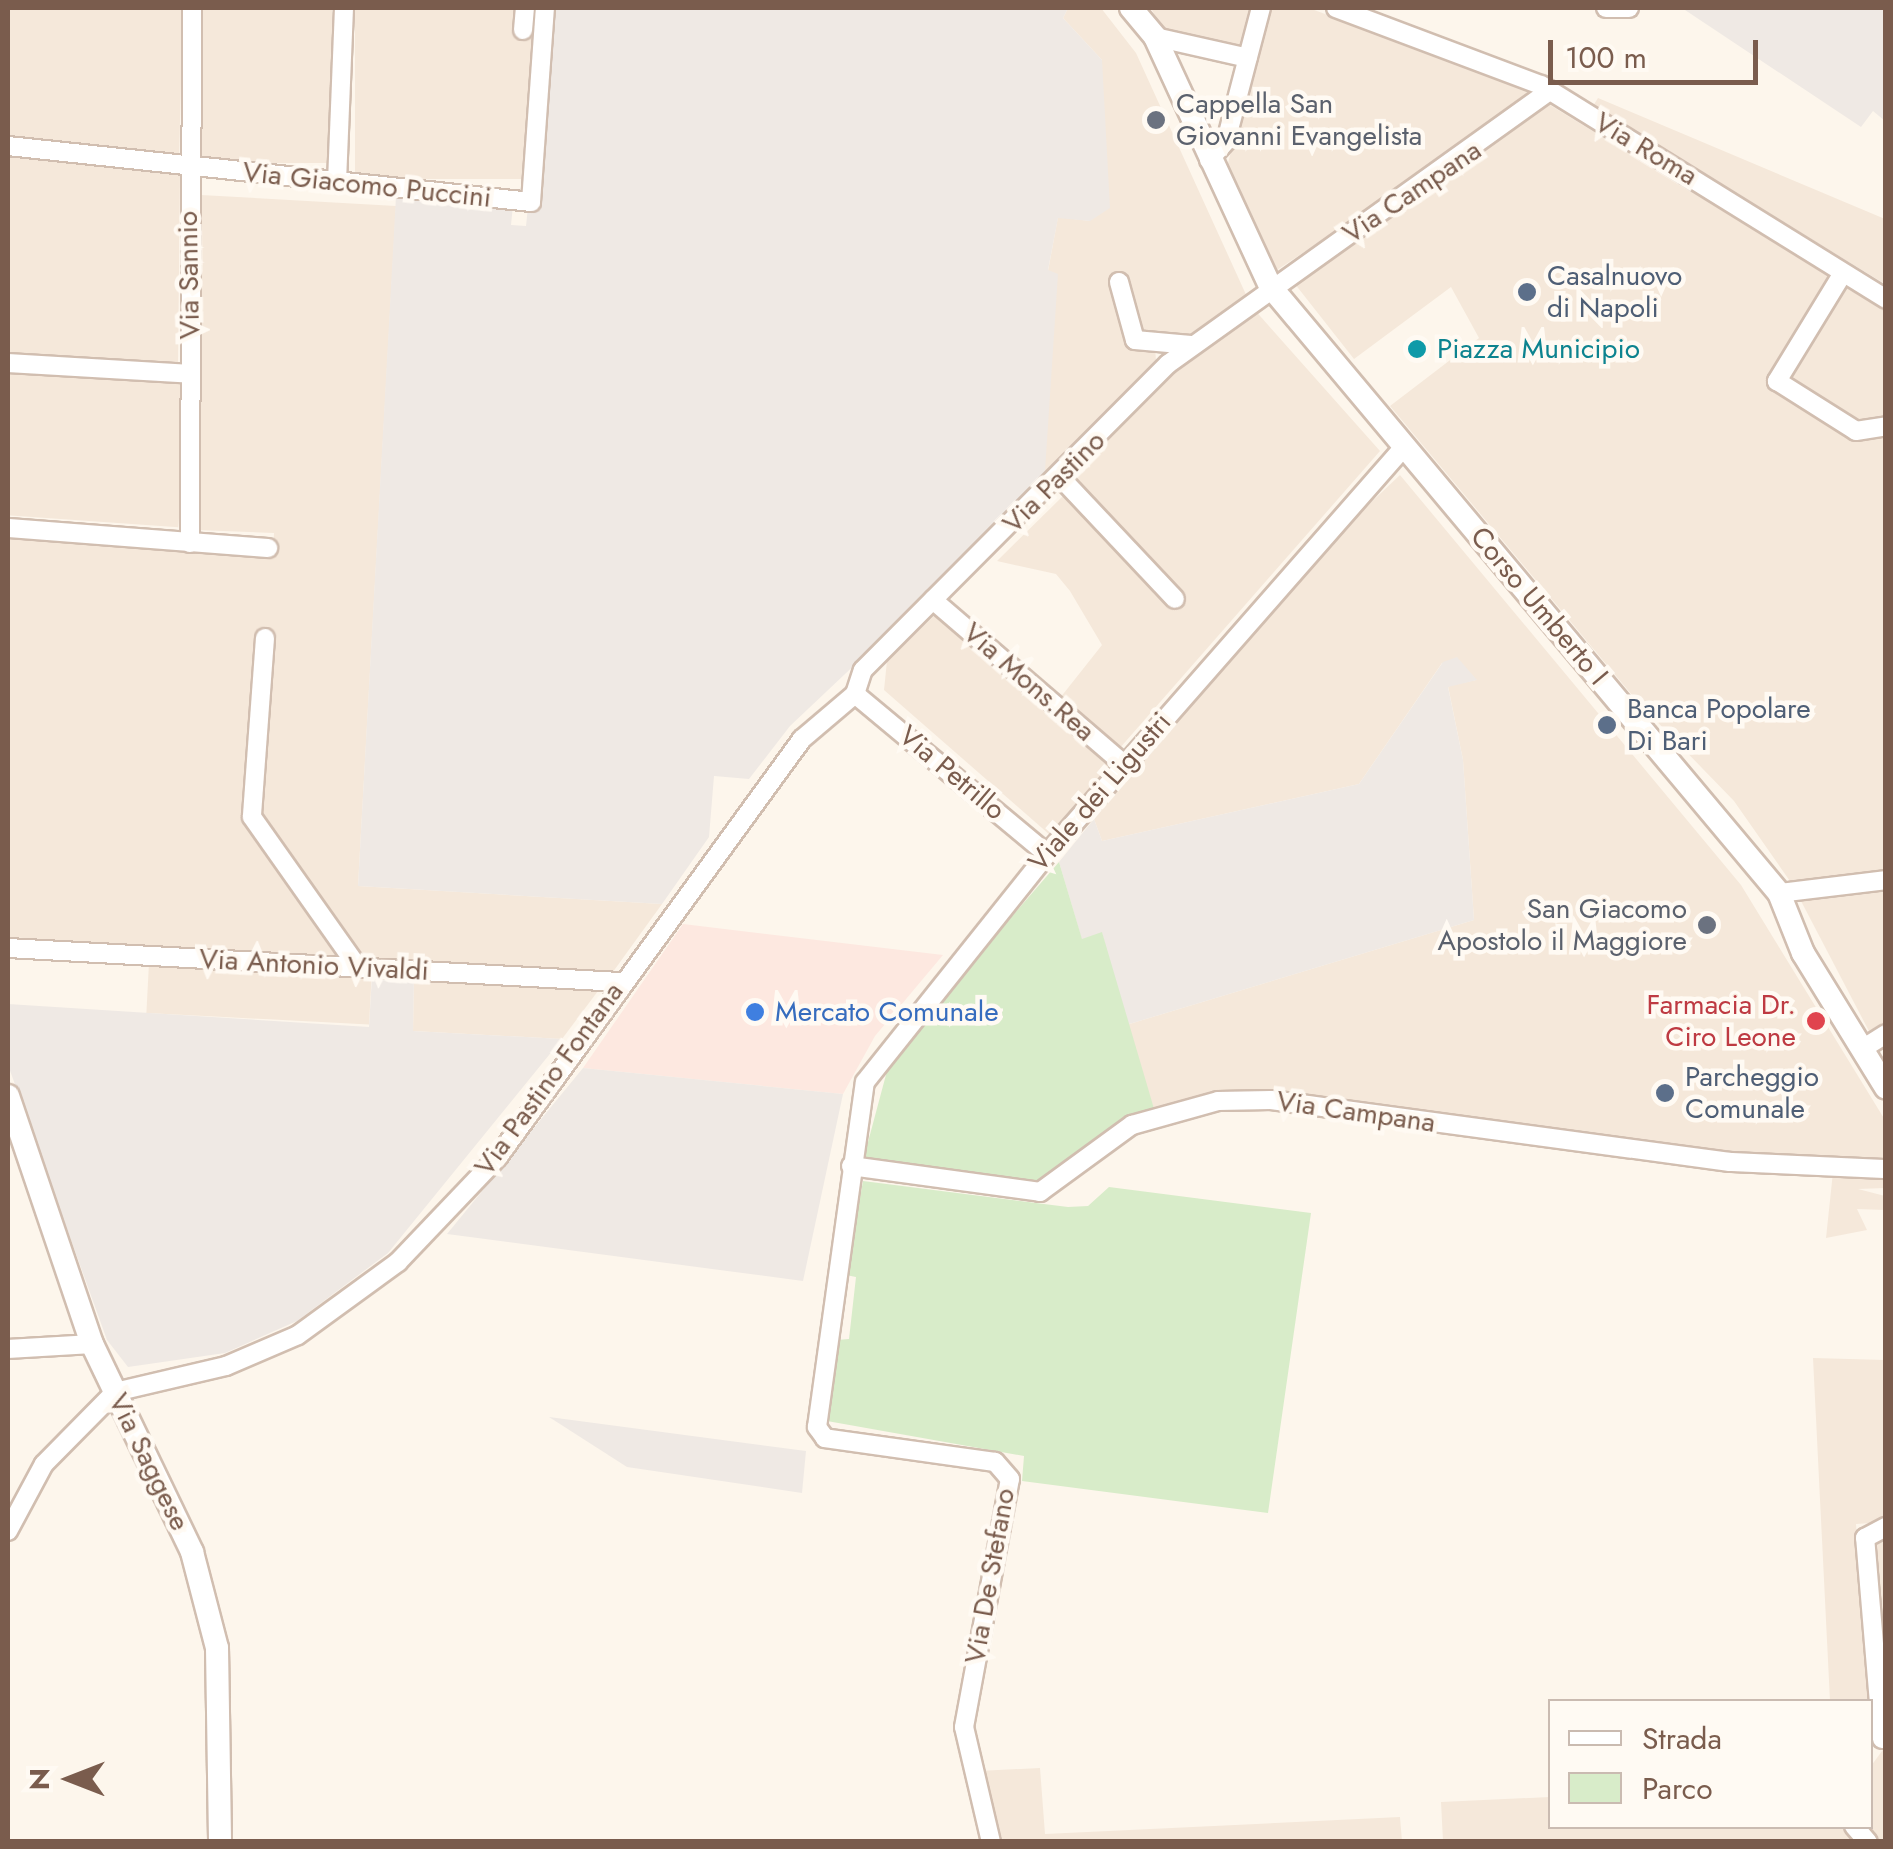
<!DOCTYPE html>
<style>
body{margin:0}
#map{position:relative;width:1893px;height:1849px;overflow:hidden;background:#fdf6ec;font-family:Jost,sans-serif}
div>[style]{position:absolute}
.residential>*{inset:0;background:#f5e8da;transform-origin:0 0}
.commercial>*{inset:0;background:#fde8e0}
.industrial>*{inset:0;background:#efe9e4}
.green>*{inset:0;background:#d8ecc9}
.roads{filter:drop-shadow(2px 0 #d1beb0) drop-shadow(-2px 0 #d1beb0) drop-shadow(0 2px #d1beb0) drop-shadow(0 -2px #d1beb0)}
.minor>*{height:18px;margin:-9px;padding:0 9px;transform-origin:9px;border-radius:9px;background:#fff}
.secondary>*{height:22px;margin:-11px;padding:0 11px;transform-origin:11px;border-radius:11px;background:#fff}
.dots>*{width:28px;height:28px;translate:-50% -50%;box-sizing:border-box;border:5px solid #fffaf3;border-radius:50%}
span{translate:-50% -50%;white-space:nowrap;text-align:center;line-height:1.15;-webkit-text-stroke:9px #fffaf3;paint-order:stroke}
.worship-label{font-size:28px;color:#5b616d}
.left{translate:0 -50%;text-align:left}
.right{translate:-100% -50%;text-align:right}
.street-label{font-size:28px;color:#7a5c4d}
.service-label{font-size:28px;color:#4e5e75}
.culture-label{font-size:28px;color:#0d838f}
.health-label{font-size:28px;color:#be3a42}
.shop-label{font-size:28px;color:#366cbe}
.frame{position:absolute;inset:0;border:10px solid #7a5c4d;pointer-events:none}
.legend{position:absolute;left:1548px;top:1699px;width:325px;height:130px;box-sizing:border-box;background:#fffaf3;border:2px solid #cabbb1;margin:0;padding:12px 18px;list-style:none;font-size:30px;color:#7a5c4d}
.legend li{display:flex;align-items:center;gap:20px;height:50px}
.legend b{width:50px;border:2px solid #cabbb1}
.north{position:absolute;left:20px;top:1729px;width:100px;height:100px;-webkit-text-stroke:8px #fffaf3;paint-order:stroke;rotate:270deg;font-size:28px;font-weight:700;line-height:40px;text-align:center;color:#7a5c4d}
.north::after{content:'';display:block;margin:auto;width:35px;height:45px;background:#7a5c4d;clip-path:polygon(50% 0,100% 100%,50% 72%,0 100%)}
.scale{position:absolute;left:1548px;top:40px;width:210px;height:45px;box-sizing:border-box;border:5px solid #7a5c4d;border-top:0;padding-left:12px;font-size:30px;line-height:35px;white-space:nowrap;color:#7a5c4d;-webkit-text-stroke:8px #fffaf3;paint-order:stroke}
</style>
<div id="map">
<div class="residential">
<i style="clip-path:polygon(8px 8px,183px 8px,179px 159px,8px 138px)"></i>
<i style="left:200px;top:8px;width:132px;height:155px"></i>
<i style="left:355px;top:8px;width:186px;height:171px"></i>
<i style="clip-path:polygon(1068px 8px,1101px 8px,1136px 53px,1248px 299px,1196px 339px,1126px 335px,1130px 348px,1155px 348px,1157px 373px,1044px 486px,1048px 271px,1058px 217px,1090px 221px,1102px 60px,1063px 18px)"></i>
<i style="clip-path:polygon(1151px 8px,1253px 8px,1243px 51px,1164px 34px)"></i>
<i style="clip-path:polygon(1268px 8px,1309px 8px,1541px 95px,1277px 270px,1226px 171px)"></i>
<i style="clip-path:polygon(1598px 98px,1885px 219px,1885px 284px,1593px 106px)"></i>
<i style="clip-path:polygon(1545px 102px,1833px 278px,1770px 381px,1858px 436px,1885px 430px,1885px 875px,1792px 884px,1734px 801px,1637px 701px,1390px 406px,1479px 338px,1451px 287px,1354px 359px,1291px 279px)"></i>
<i style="clip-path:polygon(8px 154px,180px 173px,178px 366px,8px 353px)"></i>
<i style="clip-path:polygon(201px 195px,396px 206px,358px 886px,662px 904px,610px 976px,8px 937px,8px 534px,273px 557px,274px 533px,197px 530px)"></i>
<i style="clip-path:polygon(1845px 281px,1885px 306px,1885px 420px,1856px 426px,1788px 379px)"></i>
<i style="clip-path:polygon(1253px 308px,1380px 451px,1119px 749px,1060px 698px,1102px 645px,1070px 591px,1056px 574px,997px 561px,1064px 495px,1172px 602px,1069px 479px,1174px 363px)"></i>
<i style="left:8px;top:369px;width:181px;height:146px;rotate:4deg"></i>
<i style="clip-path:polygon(1400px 475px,1741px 885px,1885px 1120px,1885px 1162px,1783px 1162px,1271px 1095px,1155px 1112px,1126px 1025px,1474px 920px,1463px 760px,1448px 686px,1476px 680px,1442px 663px,1359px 784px,1102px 841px,1094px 819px,1326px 545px)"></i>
<i style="clip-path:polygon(937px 613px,1110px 764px,1050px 835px,884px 690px,887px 661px)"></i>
<i style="clip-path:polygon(1885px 883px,1885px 1027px,1871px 1035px,1801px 901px)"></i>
<i style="left:149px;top:963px;width:223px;height:50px;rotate:3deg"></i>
<i style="clip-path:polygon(414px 977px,519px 985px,598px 991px,562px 1039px,413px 1031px)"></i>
<i style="clip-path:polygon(1885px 1171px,1885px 1188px,1858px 1189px,1885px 1196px,1885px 1210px,1857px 1209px,1867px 1230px,1826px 1238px,1833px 1172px)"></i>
<i style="clip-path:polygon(1813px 1358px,1885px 1360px,1885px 1522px,1856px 1524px,1869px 1701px,1830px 1701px)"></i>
<i style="clip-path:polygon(1885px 1538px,1885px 1695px,1874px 1539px)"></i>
<i style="clip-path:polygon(1885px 1747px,1885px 1841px,1880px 1841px,1868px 1827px,1871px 1766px)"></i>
<i style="clip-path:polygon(1040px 1768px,1045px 1834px,1400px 1817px,1402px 1841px,1003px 1841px,978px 1771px)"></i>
<i style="clip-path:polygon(1550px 1797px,1550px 1826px,1844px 1827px,1852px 1841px,1443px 1841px,1441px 1802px)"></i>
</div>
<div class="commercial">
<i style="clip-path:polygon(683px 924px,943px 955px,875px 1036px,843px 1094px,583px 1068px)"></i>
</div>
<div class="industrial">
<i style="clip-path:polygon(549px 8px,1068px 8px,1063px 18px,1102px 60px,1110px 208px,1090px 221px,1058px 218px,1048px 270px,1058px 274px,1044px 486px,790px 726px,749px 779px,714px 776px,709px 837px,662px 904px,358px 886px,396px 196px,513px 205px,511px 225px,526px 226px)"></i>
<i style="clip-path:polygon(1682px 8px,1885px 8px,1885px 121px,1873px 111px,1861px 127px)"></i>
<i style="clip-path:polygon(1457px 657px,1477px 680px,1448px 687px,1463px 760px,1474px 920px,1126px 1025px,1102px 933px,1082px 940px,1059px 862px,1094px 819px,1102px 841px,1359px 784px,1443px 662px)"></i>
<i style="clip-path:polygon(372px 976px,414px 977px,413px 1031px,562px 1039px,388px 1253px,297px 1321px,225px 1353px,128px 1367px,107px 1340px,8px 1065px,8px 1004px,369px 1027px)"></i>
<i style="clip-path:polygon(583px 1068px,843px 1094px,803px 1281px,447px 1234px)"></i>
<i style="clip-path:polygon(549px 1417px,806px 1451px,802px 1493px,627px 1467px)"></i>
</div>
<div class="green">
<i style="clip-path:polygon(1059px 862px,1082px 939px,1102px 932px,1155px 1112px,1039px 1185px,864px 1157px,891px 1056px)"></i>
<i style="clip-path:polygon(863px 1181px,1068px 1207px,1088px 1206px,1109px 1187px,1311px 1213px,1268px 1513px,1022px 1481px,1024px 1456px,827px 1421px,837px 1340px,849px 1339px,856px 1277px,846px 1275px)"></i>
</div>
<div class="roads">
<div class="minor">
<i style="left:1336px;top:8px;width:219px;rotate:20.6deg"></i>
<i style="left:1541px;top:85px;width:406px;rotate:31.8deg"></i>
<i style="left:1606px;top:8px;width:23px"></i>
<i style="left:523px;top:30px;width:22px;rotate:-85deg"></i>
<i style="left:1155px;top:37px;width:95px;rotate:12.7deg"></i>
<i style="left:8px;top:146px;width:526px;rotate:6.11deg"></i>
<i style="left:531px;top:202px;width:195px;rotate:-85.9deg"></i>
<i style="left:1209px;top:160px;width:25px;rotate:-48deg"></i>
<i style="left:1226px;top:141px;width:138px;rotate:-75.3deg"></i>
<i style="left:337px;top:182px;width:174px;rotate:-87.7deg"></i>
<i style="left:1843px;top:273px;width:127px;rotate:121.4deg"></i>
<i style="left:1777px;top:381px;width:93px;rotate:32.3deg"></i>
<i style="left:1856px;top:431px;width:30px;rotate:-9deg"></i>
<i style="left:1119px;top:282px;width:60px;rotate:74.6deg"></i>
<i style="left:1135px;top:340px;width:56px;rotate:5.1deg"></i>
<i style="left:8px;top:363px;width:183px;rotate:3.4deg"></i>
<i style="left:1061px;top:478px;width:166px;rotate:46.7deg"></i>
<i style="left:8px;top:528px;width:261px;rotate:4.4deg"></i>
<i style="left:190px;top:543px;width:535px;rotate:-89.79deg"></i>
<i style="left:933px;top:600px;width:253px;rotate:40.7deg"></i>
<i style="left:265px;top:638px;width:179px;rotate:94.2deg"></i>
<i style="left:252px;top:817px;width:184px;rotate:54.8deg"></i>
<i style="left:855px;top:694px;width:25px;rotate:-72deg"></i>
<i style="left:863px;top:670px;width:432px;rotate:-45.1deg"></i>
<i style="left:1168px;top:364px;width:470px;rotate:-35.6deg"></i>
<i style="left:855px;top:694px;width:250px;rotate:39.8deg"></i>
<i style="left:1779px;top:893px;width:108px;rotate:-6.9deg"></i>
<i style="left:8px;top:948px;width:613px;rotate:3.18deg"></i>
<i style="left:1862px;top:1049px;width:28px;rotate:-32deg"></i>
<i style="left:851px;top:1166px;width:191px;rotate:7.8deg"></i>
<i style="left:1040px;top:1192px;width:114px;rotate:-36.1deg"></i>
<i style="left:1132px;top:1125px;width:89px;rotate:-15.6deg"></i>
<i style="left:1218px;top:1101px;width:53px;rotate:-1.1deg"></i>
<i style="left:1271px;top:1100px;width:463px;rotate:7.7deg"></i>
<i style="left:1730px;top:1162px;width:156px;rotate:2.6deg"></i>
<i style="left:8px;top:1349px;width:84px;rotate:-3.4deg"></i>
<i style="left:8px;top:1531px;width:76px;rotate:-61.8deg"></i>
<i style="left:44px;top:1464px;width:101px;rotate:-45.4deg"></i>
<i style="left:115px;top:1392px;width:114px;rotate:-13.2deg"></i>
<i style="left:226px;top:1366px;width:78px;rotate:-23.3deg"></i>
<i style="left:298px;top:1335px;width:124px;rotate:-36.1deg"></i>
<i style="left:398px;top:1262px;width:145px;rotate:-46.4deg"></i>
<i style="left:498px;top:1157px;width:517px;rotate:-53.97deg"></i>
<i style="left:802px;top:739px;width:70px;rotate:-40.3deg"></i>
<i style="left:1882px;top:1739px;width:202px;rotate:-94.8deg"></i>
<i style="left:1865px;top:1538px;width:24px;rotate:-28deg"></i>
<i style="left:1854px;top:1826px;width:21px;rotate:49deg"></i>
<i style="left:991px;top:1842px;width:118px;rotate:-103.2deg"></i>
<i style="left:964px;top:1727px;width:252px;rotate:-79.5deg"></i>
<i style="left:1010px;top:1479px;width:23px;rotate:-131deg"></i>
<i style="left:995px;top:1462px;width:172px;rotate:-172deg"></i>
<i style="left:825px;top:1438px;width:14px;rotate:-126deg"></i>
<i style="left:817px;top:1427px;width:348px;rotate:-82.1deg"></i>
<i style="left:865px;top:1082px;width:292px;rotate:-51.4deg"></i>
<i style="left:1047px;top:854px;width:540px;rotate:-48.75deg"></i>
</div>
<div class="secondary">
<i style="left:1131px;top:8px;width:38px;rotate:50deg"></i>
<i style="left:1155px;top:37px;width:274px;rotate:65.2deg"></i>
<i style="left:1270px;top:286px;width:792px;rotate:50.02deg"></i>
<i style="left:1779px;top:893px;width:65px;rotate:68.2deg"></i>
<i style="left:1803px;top:953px;width:158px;rotate:58.4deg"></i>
<i style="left:8px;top:1096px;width:262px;rotate:71.3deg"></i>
<i style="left:92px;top:1344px;width:231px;rotate:64.3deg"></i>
<i style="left:192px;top:1552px;width:99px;rotate:75.4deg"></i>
<i style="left:217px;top:1648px;width:194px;rotate:89.1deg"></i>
</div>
</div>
<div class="dots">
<i style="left:1156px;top:120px;background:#6b7280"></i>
<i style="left:1527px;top:292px;background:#5c6f8a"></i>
<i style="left:1417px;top:349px;background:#0f9aa8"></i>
<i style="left:1607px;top:725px;background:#5c6f8a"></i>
<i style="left:1707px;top:925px;background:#6b7280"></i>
<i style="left:755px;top:1012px;background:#3f7fe0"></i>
<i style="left:1816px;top:1021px;background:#e0444e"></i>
<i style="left:1665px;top:1093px;background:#5c6f8a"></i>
</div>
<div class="worship-label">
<span class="left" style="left:1176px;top:120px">Cappella San<br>Giovanni Evangelista</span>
<span class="right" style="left:1687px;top:925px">San Giacomo<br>Apostolo il Maggiore</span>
</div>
<div class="street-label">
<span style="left:1646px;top:149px;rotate:31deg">Via Roma</span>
<span style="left:367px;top:185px;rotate:6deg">Via Giacomo Puccini</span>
<span style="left:1412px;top:192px;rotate:-34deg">Via Campana</span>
<span style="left:189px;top:275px;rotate:-91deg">Via Sannio</span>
<span style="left:1054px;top:482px;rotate:-45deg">Via Pastino</span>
<span style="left:1539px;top:606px;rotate:50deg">Corso Umberto I</span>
<span style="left:1029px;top:682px;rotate:41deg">Via Mons.Rea</span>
<span style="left:952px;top:773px;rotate:40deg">Via Petrillo</span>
<span style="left:1100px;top:792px;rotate:-49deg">Viale dei Ligustri</span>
<span style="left:314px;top:965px;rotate:3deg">Via Antonio Vivaldi</span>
<span style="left:549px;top:1079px;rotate:-54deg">Via Pastino Fontana</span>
<span style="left:1356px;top:1112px;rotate:8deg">Via Campana</span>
<span style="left:149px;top:1462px;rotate:64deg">Via Saggese</span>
<span style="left:990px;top:1576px;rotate:-80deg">Via De Stefano</span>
</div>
<div class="service-label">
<span class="left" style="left:1547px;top:292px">Casalnuovo<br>di Napoli</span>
<span class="left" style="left:1627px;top:725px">Banca Popolare<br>Di Bari</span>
<span class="left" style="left:1685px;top:1093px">Parcheggio<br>Comunale</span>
</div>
<div class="culture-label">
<span class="left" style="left:1437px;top:349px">Piazza Municipio</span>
</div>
<div class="health-label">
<span class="right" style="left:1796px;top:1021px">Farmacia Dr.<br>Ciro Leone</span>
</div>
<div class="shop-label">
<span class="left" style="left:775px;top:1012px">Mercato Comunale</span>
</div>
<div class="frame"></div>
<ul class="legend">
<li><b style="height:12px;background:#fff"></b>Strada</li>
<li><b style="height:28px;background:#d8ecc9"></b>Parco</li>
</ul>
<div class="north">N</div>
<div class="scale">100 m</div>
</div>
